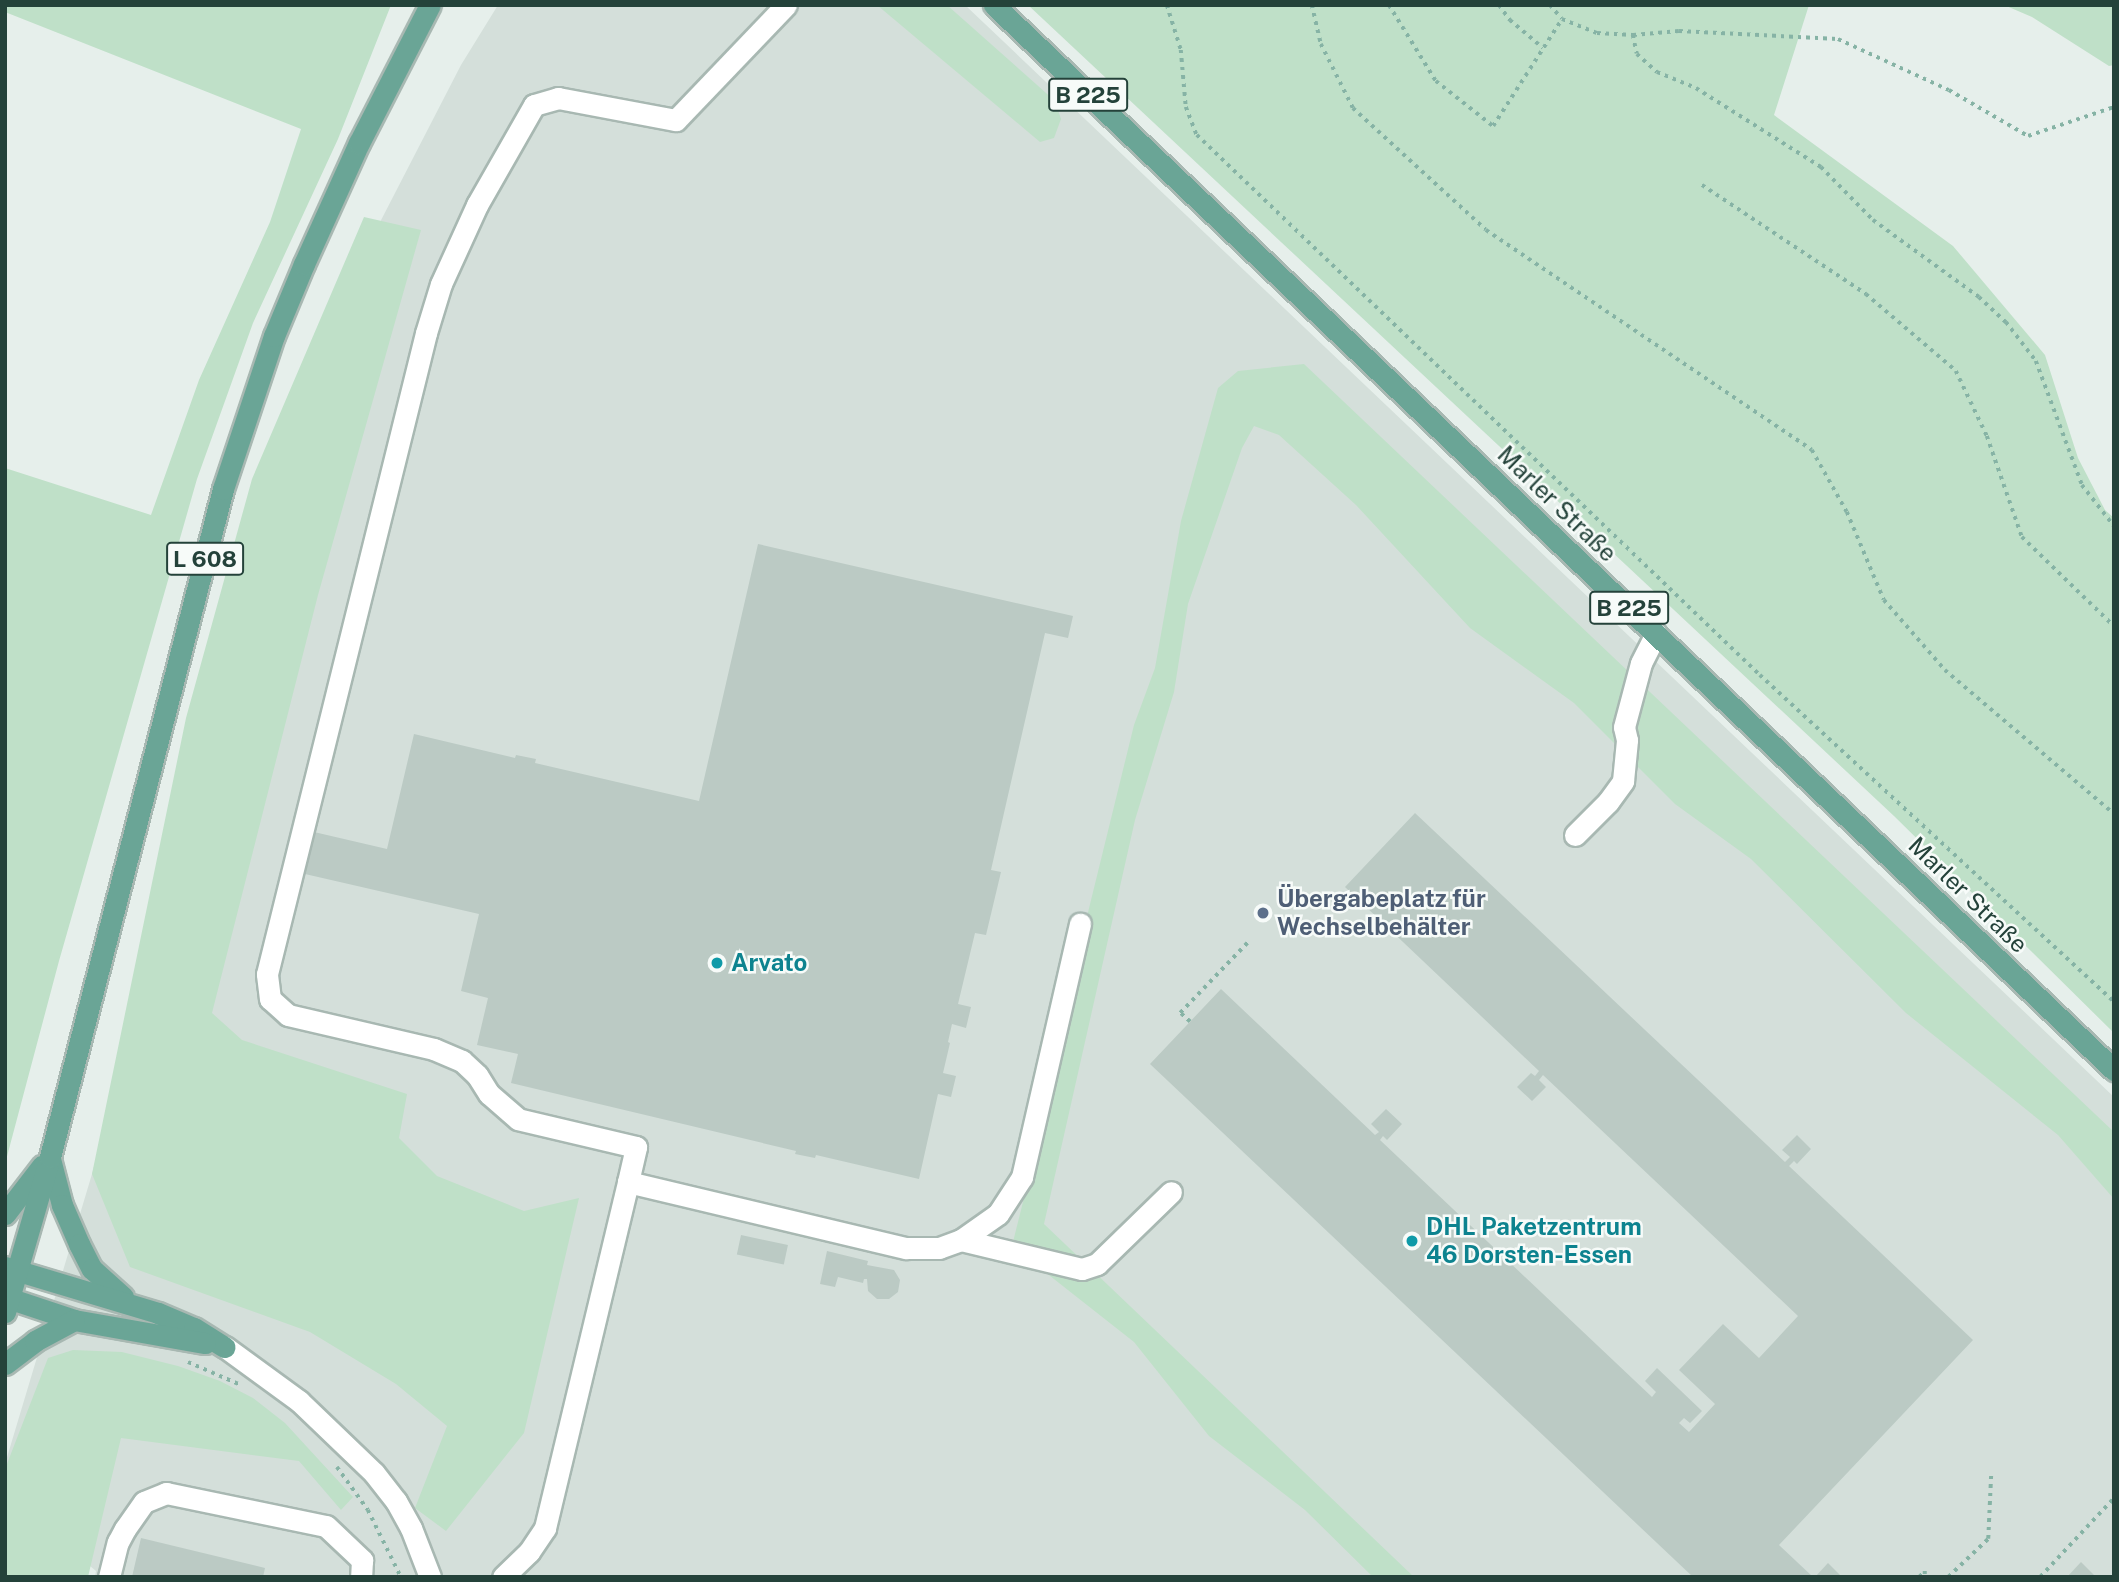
<!DOCTYPE html>
<meta charset="utf-8">
<style>
body{margin:0}
#map{position:relative;width:2119px;height:1582px;overflow:hidden;background:#e6efeb;font-family:"Public Sans",sans-serif}
div>[style]{position:absolute}
.built>*{inset:0;background:#d4dfda}
.green>*{inset:0;background:#bfe0c8}
.building>*{inset:0;background:#bbcac4;transform-origin:0 0}
.path>*{height:3.5px;margin-top:-1.75px;transform-origin:0;background:repeating-linear-gradient(90deg,#86b3a5 0 3.5px,transparent 0 8.5px)}
.roads{filter:drop-shadow(2px 0 #a8b8b2) drop-shadow(-2px 0 #a8b8b2) drop-shadow(0 2px #a8b8b2) drop-shadow(0 -2px #a8b8b2)}
.minor>*{height:21px;margin:-10.5px;padding:0 10.5px;transform-origin:10.5px;border-radius:10.5px;background:#fff}
.major>*{height:21px;margin:-10.5px;padding:0 10.5px;transform-origin:10.5px;border-radius:10.5px;background:#6aa596}
.dots>*{width:19px;height:19px;translate:-50% -50%;box-sizing:border-box;border:4px solid #f7fbf9;border-radius:50%}
span{translate:-50% -50%;white-space:nowrap;text-align:center;line-height:1.15;-webkit-text-stroke:5px #f7fbf9;paint-order:stroke}
.shield-label span{padding:2px 5px;background:#f7fbf9;border:2px solid;border-radius:5px;-webkit-text-stroke-width:0}
.shield-label{font-size:23px;color:#24423a;font-weight:700}
.street-label{font-size:24px;color:#24423a}
.service-label{font-size:24px;color:#4e5e75;font-weight:700}
.left{translate:0 -50%;text-align:left}
.culture-label{font-size:24px;color:#0d838f;font-weight:700}
.frame{position:absolute;inset:0;border:7px solid #24423a;pointer-events:none}
</style>
<div id="map">
<div class="built">
<i style="clip-path:polygon(498px 5px,965px 5px,2114px 1097px,2114px 1577px,95px 1577px,96px 1571px,5px 1494px,5px 1464px,92px 1174px,158px 924px,360px 261px,461px 65px)"></i>
</div>
<div class="green">
<i style="clip-path:polygon(5px 5px,391px 5px,338px 139px,253px 323px,197px 479px,59px 961px,5px 1164px,5px 468px,151px 515px,199px 380px,270px 222px,301px 129px,5px 12px)"></i>
<i style="clip-path:polygon(877px 5px,947px 5px,1055px 101px,1061px 119px,1054px 138px,1040px 142px)"></i>
<i style="clip-path:polygon(1028px 5px,1809px 5px,1774px 115px,1953px 246px,2045px 355px,2078px 458px,2105px 510px,2114px 518px,2114px 1033px,1894px 816px)"></i>
<i style="clip-path:polygon(2004px 5px,2114px 5px,2114px 65px,2109px 66px,2032px 17px)"></i>
<i style="clip-path:polygon(364px 217px,421px 230px,318px 595px,212px 1013px,242px 1040px,407px 1094px,399px 1138px,437px 1176px,524px 1211px,579px 1198px,524px 1433px,446px 1531px,415px 1508px,447px 1426px,396px 1384px,310px 1332px,130px 1267px,92px 1174px,186px 718px,252px 479px)"></i>
<i style="clip-path:polygon(1304px 364px,2114px 1132px,2114px 1199px,2058px 1135px,1906px 1013px,1751px 859px,1675px 804px,1574px 703px,1470px 628px,1356px 505px,1279px 435px,1254px 426px,1242px 448px,1188px 604px,1174px 692px,1135px 820px,1044px 1224px,1414px 1577px,1373px 1577px,1305px 1510px,1209px 1436px,1134px 1342px,1012px 1246px,1057px 1065px,1079px 949px,1134px 725px,1155px 668px,1181px 521px,1218px 388px,1238px 371px)"></i>
<i style="clip-path:polygon(73px 1350px,122px 1352px,178px 1366px,220px 1381px,253px 1398px,285px 1423px,353px 1497px,341px 1510px,299px 1461px,121px 1438px,88px 1577px,5px 1577px,5px 1469px,48px 1358px)"></i>
</div>
<div class="building">
<i style="clip-path:polygon(758px 544px,1073px 616px,1068px 638px,1045px 633px,991px 870px,1001px 872px,986px 935px,975px 933px,958px 1004px,971px 1007px,966px 1028px,952px 1024px,948px 1042px,950px 1043px,943px 1073px,956px 1076px,951px 1097px,938px 1094px,919px 1179px,816px 1155px,815px 1158px,795px 1154px,796px 1151px,511px 1083px,518px 1054px,477px 1045px,488px 998px,461px 991px,479px 914px,305px 874px,314px 832px,387px 849px,414px 734px,515px 758px,516px 755px,536px 759px,535px 763px,699px 801px)"></i>
<i style="clip-path:polygon(1415px 813px,1785px 1162px,1790px 1157px,1782px 1150px,1797px 1135px,1811px 1149px,1797px 1164px,1794px 1161px,1789px 1166px,1973px 1340px,1779px 1545px,1813px 1577px,1693px 1577px,1150px 1064px,1221px 989px,1375px 1135px,1379px 1132px,1371px 1124px,1386px 1109px,1402px 1124px,1387px 1140px,1383px 1136px,1380px 1140px,1652px 1397px,1656px 1392px,1645px 1381px,1657px 1368px,1702px 1411px,1690px 1423px,1684px 1418px,1679px 1423px,1689px 1432px,1715px 1404px,1679px 1370px,1723px 1324px,1759px 1358px,1798px 1316px,1543px 1075px,1539px 1080px,1546px 1087px,1532px 1101px,1517px 1087px,1531px 1073px,1535px 1076px,1539px 1071px,1345px 887px)"></i>
<i style="left:741px;top:1235px;width:48px;height:20px;rotate:12deg"></i>
<i style="clip-path:polygon(827px 1251px,868px 1261px,867px 1265px,894px 1270px,900px 1280px,898px 1292px,889px 1299px,877px 1299px,868px 1291px,867px 1279px,864px 1279px,863px 1283px,838px 1277px,835px 1287px,820px 1284px)"></i>
<i style="clip-path:polygon(141px 1538px,265px 1568px,263px 1577px,132px 1577px)"></i>
<i style="clip-path:polygon(2081px 1562px,2096px 1577px,2067px 1577px)"></i>
<i style="clip-path:polygon(1828px 1563px,1842px 1577px,1815px 1577px)"></i>
</div>
<div class="path">
<i style="left:1167px;top:5px;width:47px;rotate:72.7deg"></i>
<i style="left:1181px;top:50px;width:57px;rotate:85deg"></i>
<i style="left:1186px;top:107px;width:30px;rotate:69deg"></i>
<i style="left:1197px;top:135px;width:780px;rotate:43.81deg"></i>
<i style="left:1760px;top:675px;width:482px;rotate:42.7deg"></i>
<i style="left:1312px;top:5px;width:40px;rotate:77deg"></i>
<i style="left:1321px;top:44px;width:72px;rotate:63.4deg"></i>
<i style="left:1353px;top:108px;width:180px;rotate:42.5deg"></i>
<i style="left:1486px;top:230px;width:393px;rotate:34deg"></i>
<i style="left:1812px;top:450px;width:71px;rotate:60.6deg"></i>
<i style="left:1847px;top:512px;width:95px;rotate:67.2deg"></i>
<i style="left:1884px;top:600px;width:93px;rotate:48.9deg"></i>
<i style="left:1945px;top:670px;width:222px;rotate:40.4deg"></i>
<i style="left:1389px;top:5px;width:89px;rotate:58.3deg"></i>
<i style="left:1436px;top:81px;width:73px;rotate:38.3deg"></i>
<i style="left:1493px;top:126px;width:127px;rotate:-57.2deg"></i>
<i style="left:1499px;top:5px;width:19px;rotate:54deg"></i>
<i style="left:1510px;top:20px;width:43px;rotate:40.3deg"></i>
<i style="left:1550px;top:5px;width:18px;rotate:49deg"></i>
<i style="left:1562px;top:19px;width:38px;rotate:22deg"></i>
<i style="left:1597px;top:33px;width:36px;rotate:3deg"></i>
<i style="left:1633px;top:35px;width:46px;rotate:-5deg"></i>
<i style="left:1679px;top:31px;width:159px;rotate:2.9deg"></i>
<i style="left:1838px;top:39px;width:122px;rotate:24.7deg"></i>
<i style="left:1949px;top:90px;width:91px;rotate:30.2deg"></i>
<i style="left:2028px;top:136px;width:91px;rotate:-18.6deg"></i>
<i style="left:1633px;top:35px;width:19px;rotate:78deg"></i>
<i style="left:1637px;top:54px;width:27px;rotate:42deg"></i>
<i style="left:1657px;top:72px;width:42px;rotate:22.3deg"></i>
<i style="left:1696px;top:88px;width:148px;rotate:32.3deg"></i>
<i style="left:1821px;top:167px;width:74px;rotate:45.5deg"></i>
<i style="left:1873px;top:220px;width:131px;rotate:36deg"></i>
<i style="left:1979px;top:297px;width:37px;rotate:43deg"></i>
<i style="left:2006px;top:322px;width:49px;rotate:52.4deg"></i>
<i style="left:2036px;top:361px;width:132px;rotate:69.6deg"></i>
<i style="left:2082px;top:485px;width:52px;rotate:52deg"></i>
<i style="left:1702px;top:185px;width:197px;rotate:33.6deg"></i>
<i style="left:1866px;top:294px;width:118px;rotate:40.5deg"></i>
<i style="left:1956px;top:371px;width:72px;rotate:64.5deg"></i>
<i style="left:1987px;top:436px;width:107px;rotate:70.9deg"></i>
<i style="left:2022px;top:537px;width:128px;rotate:44.1deg"></i>
<i style="left:1190px;top:1022px;width:13px;rotate:-138deg"></i>
<i style="left:1180px;top:1013px;width:100px;rotate:-46.2deg"></i>
<i style="left:188px;top:1362px;width:58px;rotate:23.5deg"></i>
<i style="left:337px;top:1467px;width:53px;rotate:54.2deg"></i>
<i style="left:368px;top:1510px;width:75px;rotate:63.8deg"></i>
<i style="left:1919px;top:1577px;width:8px;rotate:-45deg"></i>
<i style="left:1925px;top:1571px;width:6px;rotate:90deg"></i>
<i style="left:1948px;top:1577px;width:55px;rotate:-43.5deg"></i>
<i style="left:1988px;top:1539px;width:66px;rotate:-87.4deg"></i>
<i style="left:2040px;top:1577px;width:108px;rotate:-46.9deg"></i>
</div>
<div class="roads">
<div class="minor">
<i style="left:1575px;top:835px;width:47px;rotate:-45deg"></i>
<i style="left:1608px;top:802px;width:26px;rotate:-54deg"></i>
<i style="left:1623px;top:781px;width:41px;rotate:-84.4deg"></i>
<i style="left:1627px;top:740px;width:13px;rotate:-103deg"></i>
<i style="left:1624px;top:727px;width:66px;rotate:-75.1deg"></i>
<i style="left:1641px;top:663px;width:33px;rotate:-63deg"></i>
<i style="left:628px;top:1182px;width:36px;rotate:-77deg"></i>
<i style="left:636px;top:1147px;width:121px;rotate:-166.7deg"></i>
<i style="left:518px;top:1119px;width:38px;rotate:-139deg"></i>
<i style="left:489px;top:1094px;width:22px;rotate:-122deg"></i>
<i style="left:477px;top:1075px;width:21px;rotate:-137deg"></i>
<i style="left:462px;top:1061px;width:30px;rotate:-157deg"></i>
<i style="left:434px;top:1049px;width:150px;rotate:-166.9deg"></i>
<i style="left:288px;top:1015px;width:24px;rotate:-138deg"></i>
<i style="left:270px;top:999px;width:25px;rotate:-97deg"></i>
<i style="left:267px;top:974px;width:660px;rotate:-76.07deg"></i>
<i style="left:426px;top:333px;width:51px;rotate:-73deg"></i>
<i style="left:441px;top:284px;width:87px;rotate:-65.5deg"></i>
<i style="left:477px;top:205px;width:115px;rotate:-60.3deg"></i>
<i style="left:534px;top:105px;width:25px;rotate:-16deg"></i>
<i style="left:558px;top:98px;width:120px;rotate:10.6deg"></i>
<i style="left:676px;top:120px;width:159px;rotate:-46.3deg"></i>
<i style="left:961px;top:1240px;width:124px;rotate:13.5deg"></i>
<i style="left:1082px;top:1269px;width:16px;rotate:-18deg"></i>
<i style="left:1097px;top:1264px;width:103px;rotate:-44.2deg"></i>
<i style="left:225px;top:1347px;width:92px;rotate:36.1deg"></i>
<i style="left:299px;top:1401px;width:104px;rotate:43.8deg"></i>
<i style="left:374px;top:1473px;width:36px;rotate:52deg"></i>
<i style="left:396px;top:1501px;width:31px;rotate:61deg"></i>
<i style="left:411px;top:1528px;width:53px;rotate:68.8deg"></i>
<i style="left:109px;top:1577px;width:36px;rotate:-76deg"></i>
<i style="left:118px;top:1542px;width:15px;rotate:-62deg"></i>
<i style="left:125px;top:1529px;width:33px;rotate:-55deg"></i>
<i style="left:144px;top:1502px;width:24px;rotate:-22deg"></i>
<i style="left:166px;top:1493px;width:163px;rotate:11.7deg"></i>
<i style="left:326px;top:1526px;width:50px;rotate:43.4deg"></i>
<i style="left:362px;top:1560px;width:17px;rotate:93deg"></i>
<i style="left:503px;top:1577px;width:36px;rotate:-44deg"></i>
<i style="left:529px;top:1552px;width:29px;rotate:-56deg"></i>
<i style="left:545px;top:1528px;width:356px;rotate:-76.5deg"></i>
<i style="left:628px;top:1182px;width:286px;rotate:13.4deg"></i>
<i style="left:906px;top:1248px;width:33px"></i>
<i style="left:939px;top:1248px;width:23px;rotate:-20deg"></i>
<i style="left:961px;top:1240px;width:45px;rotate:-35.1deg"></i>
<i style="left:998px;top:1214px;width:44px;rotate:-57deg"></i>
<i style="left:1022px;top:1177px;width:260px;rotate:-77.1deg"></i>
</div>
<div class="major">
<i style="left:994px;top:5px;width:1546px;rotate:43.56deg"></i>
<i style="left:50px;top:1159px;width:48px;rotate:75.4deg"></i>
<i style="left:62px;top:1205px;width:43px;rotate:66.4deg"></i>
<i style="left:79px;top:1244px;width:28px;rotate:63deg"></i>
<i style="left:92px;top:1269px;width:42px;rotate:42.1deg"></i>
<i style="left:5px;top:1214px;width:61px;rotate:-52.4deg"></i>
<i style="left:5px;top:1267px;width:160px;rotate:16.7deg"></i>
<i style="left:158px;top:1313px;width:39px;rotate:23deg"></i>
<i style="left:194px;top:1328px;width:36px;rotate:32deg"></i>
<i style="left:5px;top:1297px;width:73px;rotate:18.4deg"></i>
<i style="left:74px;top:1320px;width:133px;rotate:10deg"></i>
<i style="left:5px;top:1312px;width:161px;rotate:-73.8deg"></i>
<i style="left:50px;top:1157px;width:690px;rotate:-75.48deg"></i>
<i style="left:223px;top:489px;width:161px;rotate:-71.6deg"></i>
<i style="left:274px;top:336px;width:78px;rotate:-67.4deg"></i>
<i style="left:304px;top:264px;width:133px;rotate:-65.6deg"></i>
<i style="left:359px;top:143px;width:155px;rotate:-62.8deg"></i>
<i style="left:5px;top:1364px;width:38px;rotate:-37deg"></i>
<i style="left:35px;top:1341px;width:44px;rotate:-28.3deg"></i>
</div>
</div>
<div class="dots">
<i style="left:1263px;top:913px;background:#5c6f8a"></i>
<i style="left:717px;top:963px;background:#0f9aa8"></i>
<i style="left:1412px;top:1241px;background:#0f9aa8"></i>
</div>
<div class="shield-label">
<span style="left:1088px;top:95px">B 225</span>
<span style="left:205px;top:559px">L 608</span>
<span style="left:1629px;top:608px">B 225</span>
</div>
<div class="street-label">
<span style="left:1557px;top:504px;rotate:44deg">Marler Straße</span>
<span style="left:1968px;top:895px;rotate:44deg">Marler Straße</span>
</div>
<div class="service-label">
<span class="left" style="left:1277px;top:913px">Übergabeplatz für<br>Wechselbehälter</span>
</div>
<div class="culture-label">
<span class="left" style="left:731px;top:963px">Arvato</span>
<span class="left" style="left:1426px;top:1241px">DHL Paketzentrum<br>46 Dorsten-Essen</span>
</div>
<div class="frame"></div>
</div>
